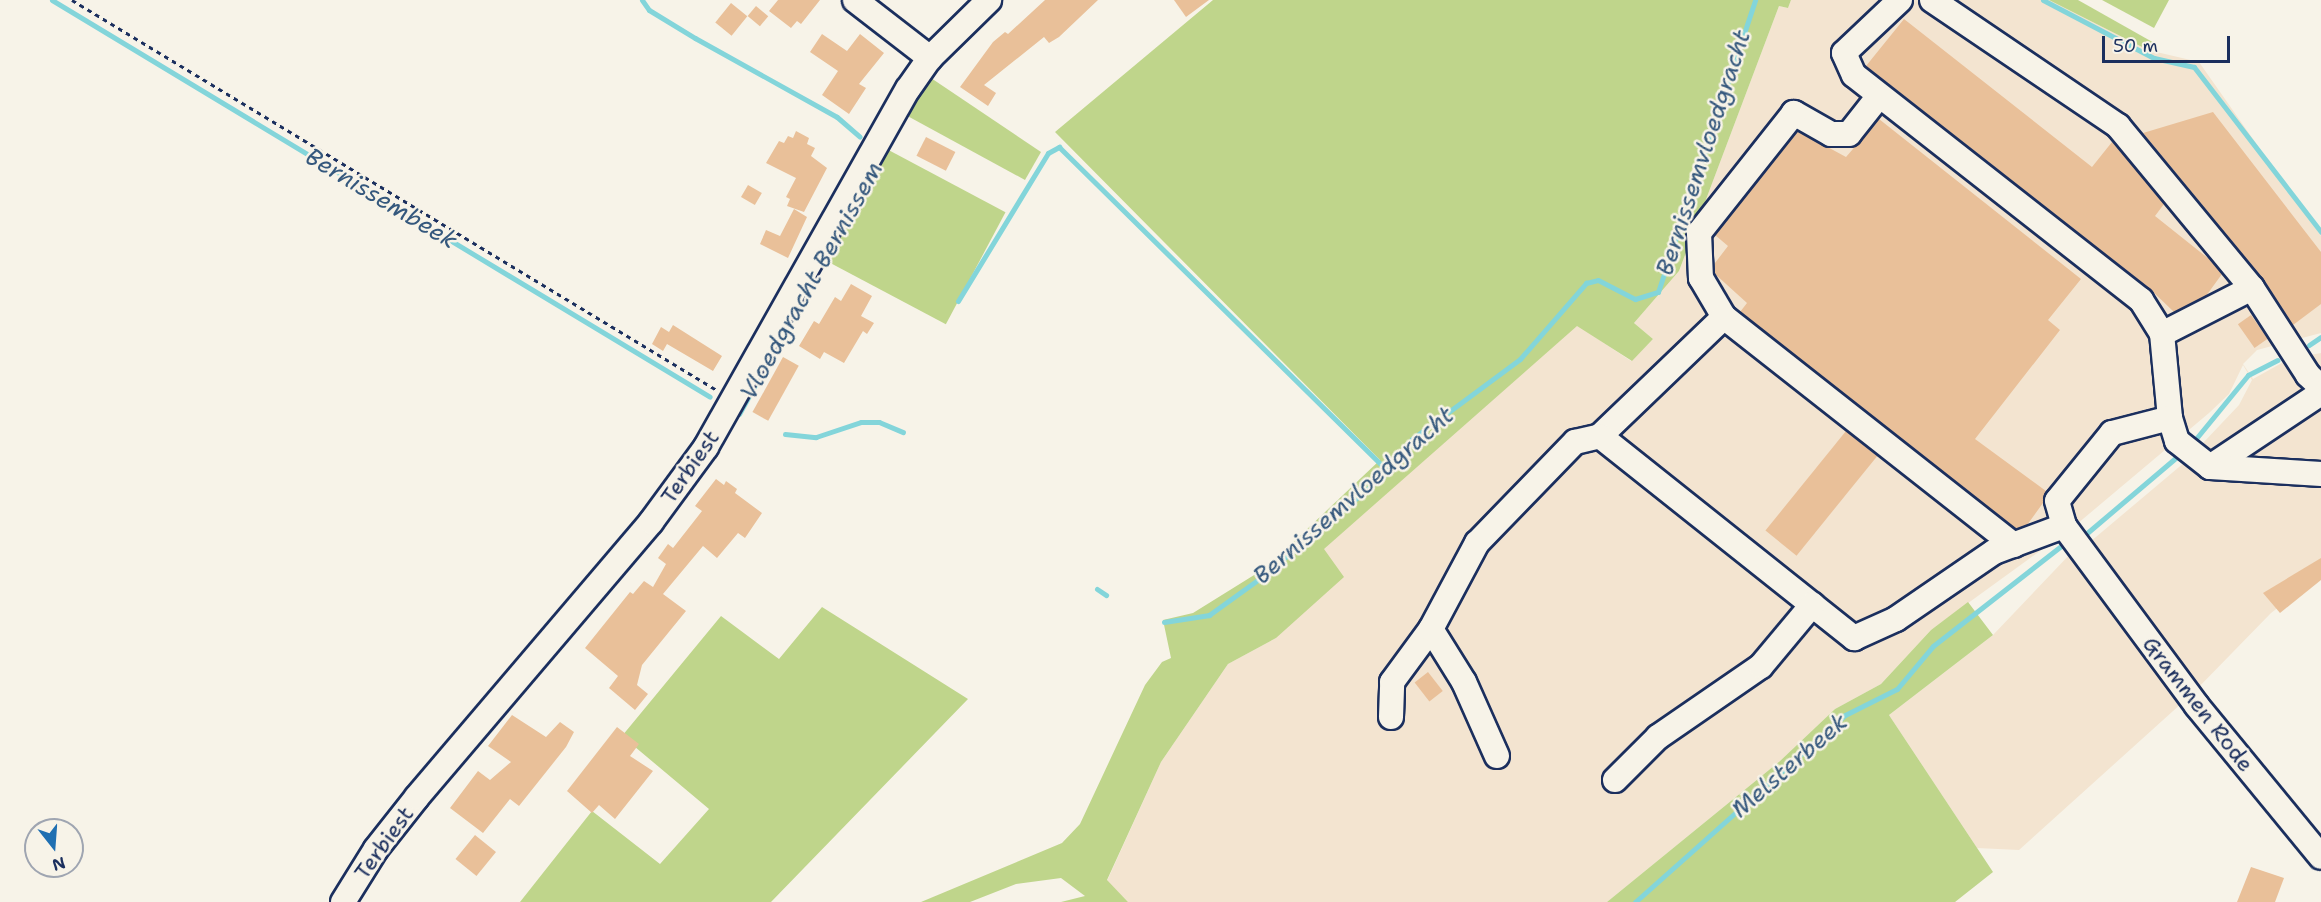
<!DOCTYPE html>
<style>
body{margin:0}
#map{position:relative;width:2321px;height:902px;overflow:hidden;background:#f7f3e8;font-family:"Shantell Sans",sans-serif}
div>[style]{position:absolute}
.built>*{inset:0;background:#f3e4d0}
.green>*{inset:0;background:#bfd58b;transform-origin:0 0}
.stream>*{height:5px;margin:-2.5px;padding:0 2.5px;transform-origin:2.5px;border-radius:2.5px;background:#83d5da}
.building>*{inset:0;background:#e9c099;transform-origin:0 0}
.path>*{height:3px;margin-top:-1.5px;transform-origin:0;background:repeating-linear-gradient(90deg,#1b2f5e 0 4.5px,transparent 0 9px)}
.roads{filter:drop-shadow(2px 0 #1b2f5e) drop-shadow(-2px 0 #1b2f5e) drop-shadow(0 2px #1b2f5e) drop-shadow(0 -2px #1b2f5e)}
.minor>*{height:24px;margin:-12px;padding:0 12px;transform-origin:12px;border-radius:12px;background:#f7f3e8}
span{translate:-50% -50%;white-space:nowrap;text-align:center;line-height:1.15;-webkit-text-stroke:5px #f7f3e8;paint-order:stroke}
.street-label{font-size:22px;color:#1b2f5e}
.water-label{font-size:24px;color:#35587d;font-style:italic}
.north{position:absolute;left:24px;top:818px;width:60px;height:60px;box-sizing:border-box;background:#f7f3e8;border:2px solid #9fa5b1;border-radius:50%;rotate:163deg;font-size:16px;font-weight:700;line-height:24px;text-align:center;color:#1b2f5e}
.north::after{content:'';display:block;margin:auto;width:21px;height:27px;background:#1f6fb2;clip-path:polygon(50% 0,100% 100%,50% 72%,0 100%)}
.scale{position:absolute;left:2102px;top:36px;width:128px;height:27px;box-sizing:border-box;border:3px solid #1b2f5e;border-top:0;padding-left:8px;font-size:18px;line-height:21px;white-space:nowrap;color:#1b2f5e;-webkit-text-stroke:4px #f7f3e8;paint-order:stroke}
</style>
<div id="map">
<div class="built">
<i style="clip-path:polygon(1791px 0,2049px 0,2148px 50px,2199px 62px,2321px 236px,2321px 333px,2257px 350px,2243px 364px,2253px 379px,2289px 359px,2321px 353px,2321px 575px,2271px 613px,2193px 693px,2019px 850px,1977px 848px,1889px 715px,1993px 635px,2073px 551px,2090px 542px,2185px 462px,2239px 405px,2252px 380px,2243px 365px,2229px 394px,2209px 413px,2077px 524px,1931px 630px,1881px 684px,1835px 709px,1780px 761px,1607px 902px,1128px 902px,1107px 881px,1161px 762px,1228px 664px,1276px 638px,1323px 549px,1577px 325px,1631px 361px,1653px 339px,1634px 323px,1679px 271px,1779px 6px,1788px 8px)"></i>
</div>
<div class="green">
<i style="clip-path:polygon(1213px 0,1791px 0,1788px 8px,1779px 6px,1679px 271px,1634px 323px,1653px 339px,1632px 361px,1577px 326px,1324px 549px,1344px 577px,1276px 638px,1228px 664px,1161px 762px,1107px 880px,1128px 902px,1061px 902px,1085px 896px,1061px 878px,1016px 884px,970px 902px,921px 902px,1062px 843px,1080px 824px,1145px 685px,1162px 662px,1171px 658px,1163px 620px,1193px 613px,1267px 567px,1380px 460px,1055px 132px)"></i>
<i style="clip-path:polygon(2049px 0,2078px 0,2156px 44px,2148px 50px)"></i>
<i style="clip-path:polygon(2102px 0,2169px 0,2154px 28px)"></i>
<i style="clip-path:polygon(928px 76px,1041px 152px,1025px 180px,902px 113px)"></i>
<i style="left:881px;top:146px;width:141px;height:127px;rotate:28deg"></i>
<i style="clip-path:polygon(1968px 602px,1993px 635px,1889px 715px,1993px 872px,1955px 902px,1607px 902px,1780px 761px,1835px 709px,1881px 684px,1931px 630px)"></i>
<i style="clip-path:polygon(822px 607px,968px 699px,771px 902px,520px 902px,592px 811px,660px 864px,709px 809px,622px 736px,721px 616px,779px 659px)"></i>
</div>
<div class="stream">
<i style="left:52px;top:0;width:768px;rotate:31.1deg"></i>
<i style="left:642px;top:0;width:12px;rotate:55deg"></i>
<i style="left:649px;top:10px;width:54px;rotate:31.3deg"></i>
<i style="left:695px;top:38px;width:162px;rotate:29.1deg"></i>
<i style="left:837px;top:117px;width:30px;rotate:41deg"></i>
<i style="left:2043px;top:0;width:125px;rotate:27.6deg"></i>
<i style="left:2154px;top:58px;width:41px;rotate:12.7deg"></i>
<i style="left:2194px;top:67px;width:208px;rotate:52.4deg"></i>
<i style="left:958px;top:301px;width:173px;rotate:-58.7deg"></i>
<i style="left:1048px;top:153px;width:13px;rotate:-29deg"></i>
<i style="left:1059px;top:147px;width:459px;rotate:44.6deg"></i>
<i style="left:2309px;top:345px;width:14px;rotate:-34deg"></i>
<i style="left:739px;top:414px;width:110px;rotate:-61.1deg"></i>
<i style="left:785px;top:434px;width:31px;rotate:6deg"></i>
<i style="left:816px;top:437px;width:47px;rotate:-18.4deg"></i>
<i style="left:861px;top:422px;width:18px"></i>
<i style="left:879px;top:422px;width:26px;rotate:23deg"></i>
<i style="left:2194px;top:441px;width:85px;rotate:-50.7deg"></i>
<i style="left:2248px;top:375px;width:33px;rotate:-27deg"></i>
<i style="left:2087px;top:533px;width:121px;rotate:-40.3deg"></i>
<i style="left:1097px;top:589px;width:11px;rotate:34deg"></i>
<i style="left:1164px;top:622px;width:46px;rotate:-8.8deg"></i>
<i style="left:1209px;top:615px;width:62px;rotate:-35.8deg"></i>
<i style="left:1259px;top:579px;width:146px;rotate:-39.7deg"></i>
<i style="left:1371px;top:486px;width:62px;rotate:-48.9deg"></i>
<i style="left:1412px;top:439px;width:134px;rotate:-36.5deg"></i>
<i style="left:1520px;top:359px;width:101px;rotate:-49deg"></i>
<i style="left:1586px;top:283px;width:12px;rotate:-14deg"></i>
<i style="left:1598px;top:280px;width:42px;rotate:27.2deg"></i>
<i style="left:1635px;top:299px;width:24px;rotate:-17deg"></i>
<i style="left:1658px;top:292px;width:308px;rotate:-71.6deg"></i>
<i style="left:1635px;top:902px;width:281px;rotate:-41.7deg"></i>
<i style="left:1845px;top:715px;width:58px;rotate:-26.6deg"></i>
<i style="left:1897px;top:689px;width:56px;rotate:-50.1deg"></i>
<i style="left:1933px;top:646px;width:162px;rotate:-38deg"></i>
</div>
<div class="building">
<i style="clip-path:polygon(778px 0,820px 0,801px 24px,797px 21px,791px 28px,769px 11px)"></i>
<i style="clip-path:polygon(1045px 0,1098px 0,1059px 37px,1049px 43px,1044px 37px,984px 85px,996px 93px,988px 106px,960px 87px,993px 42px,1005px 32px,1008px 34px)"></i>
<i style="clip-path:polygon(1174px 0,1209px 0,1186px 17px)"></i>
<i style="left:731px;top:3px;width:21px;height:25px;rotate:39deg"></i>
<i style="left:756px;top:6px;width:16px;height:13px;rotate:40deg"></i>
<i style="clip-path:polygon(1904px 19px,2092px 167px,2112px 142px,2115px 145px,2164px 204px,2155px 216px,2209px 259px,2222px 274px,2206px 296px,2174px 312px,2150px 289px,1866px 66px)"></i>
<i style="clip-path:polygon(822px 34px,847px 51px,860px 34px,884px 53px,859px 84px,866px 88px,849px 114px,822px 95px,838px 71px,810px 52px)"></i>
<i style="clip-path:polygon(2213px 112px,2321px 252px,2321px 304px,2293px 325px,2263px 279px,2143px 133px)"></i>
<i style="clip-path:polygon(1879px 119px,2081px 279px,2048px 320px,2060px 330px,1975px 439px,2046px 491px,2043px 503px,2027px 525px,2016px 529px,1740px 312px,1747px 303px,1715px 274px,1715px 263px,1728px 246px,1715px 235px,1798px 131px,1846px 157px)"></i>
<i style="clip-path:polygon(796px 131px,809px 138px,807px 144px,815px 148px,811px 156px,827px 168px,804px 212px,787px 206px,790px 199px,786px 197px,796px 178px,766px 163px,779px 141px,784px 143px,788px 136px,793px 138px)"></i>
<i style="left:926px;top:137px;width:33px;height:21px;rotate:27deg"></i>
<i style="left:748px;top:185px;width:16px;height:14px;rotate:30deg"></i>
<i style="clip-path:polygon(794px 209px,807px 217px,788px 258px,760px 244px,766px 230px,780px 236px)"></i>
<i style="clip-path:polygon(851px 284px,872px 296px,861px 316px,874px 323px,867px 334px,863px 331px,844px 363px,824px 352px,820px 359px,799px 346px,814px 321px,819px 324px,835px 297px,841px 301px)"></i>
<i style="left:2251px;top:315px;width:29px;height:16px;rotate:55deg"></i>
<i style="clip-path:polygon(673px 325px,722px 356px,713px 371px,667px 344px,663px 351px,652px 344px,661px 327px,669px 332px)"></i>
<i style="left:783px;top:357px;width:18px;height:63px;rotate:29deg"></i>
<i style="left:1846px;top:431px;width:40px;height:128px;rotate:39deg"></i>
<i style="clip-path:polygon(716px 479px,724px 485px,726px 481px,737px 489px,735px 493px,762px 513px,745px 538px,738px 533px,717px 558px,703px 546px,663px 594px,686px 611px,642px 665px,637px 685px,648px 694px,635px 710px,609px 688px,618px 676px,585px 648px,630px 592px,633px 594px,644px 581px,653px 587px,666px 564px,658px 558px,668px 544px,673px 548px,702px 511px,695px 506px)"></i>
<i style="clip-path:polygon(2321px 558px,2321px 580px,2280px 613px,2263px 593px)"></i>
<i style="left:1428px;top:672px;width:24px;height:17px;rotate:52deg"></i>
<i style="clip-path:polygon(512px 715px,546px 737px,560px 722px,574px 732px,566px 747px,519px 806px,510px 799px,483px 833px,450px 808px,478px 771px,490px 780px,511px 762px,488px 746px)"></i>
<i style="clip-path:polygon(617px 727px,639px 744px,630px 756px,653px 771px,615px 819px,599px 805px,592px 813px,567px 791px)"></i>
<i style="left:475px;top:835px;width:27px;height:31px;rotate:39deg"></i>
<i style="clip-path:polygon(2251px 867px,2284px 878px,2275px 902px,2237px 902px)"></i>
</div>
<div class="path">
<i style="left:72px;top:0;width:752px;rotate:31.17deg"></i>
</div>
<div class="roads">
<div class="minor">
<i style="left:855px;top:0;width:95px;rotate:37.7deg"></i>
<i style="left:1900px;top:0;width:77px;rotate:136.6deg"></i>
<i style="left:1844px;top:53px;width:24px;rotate:66deg"></i>
<i style="left:1854px;top:75px;width:365px;rotate:38.1deg"></i>
<i style="left:2141px;top:300px;width:40px;rotate:58deg"></i>
<i style="left:1932px;top:0;width:225px;rotate:34.1deg"></i>
<i style="left:2118px;top:126px;width:210px;rotate:50.4deg"></i>
<i style="left:1879px;top:96px;width:48px;rotate:128.3deg"></i>
<i style="left:1849px;top:134px;width:18px;rotate:180deg"></i>
<i style="left:1831px;top:134px;width:43px;rotate:-150.4deg"></i>
<i style="left:1794px;top:113px;width:153px;rotate:128.4deg"></i>
<i style="left:1699px;top:233px;width:45px;rotate:87.5deg"></i>
<i style="left:1701px;top:278px;width:45px;rotate:59.5deg"></i>
<i style="left:1724px;top:317px;width:369px;rotate:38.2deg"></i>
<i style="left:2170px;top:418px;width:84px;rotate:-95.4deg"></i>
<i style="left:2162px;top:334px;width:101px;rotate:-27.1deg"></i>
<i style="left:2252px;top:288px;width:103px;rotate:57.2deg"></i>
<i style="left:2308px;top:375px;width:18px;rotate:43deg"></i>
<i style="left:1600px;top:436px;width:172px;rotate:-43.8deg"></i>
<i style="left:2210px;top:467px;width:133px;rotate:-33.7deg"></i>
<i style="left:2321px;top:474px;width:111px;rotate:-176.4deg"></i>
<i style="left:2210px;top:467px;width:42px;rotate:-141.8deg"></i>
<i style="left:2177px;top:441px;width:24px;rotate:-107deg"></i>
<i style="left:2170px;top:418px;width:60px;rotate:165.5deg"></i>
<i style="left:2112px;top:433px;width:87px;rotate:129deg"></i>
<i style="left:2057px;top:501px;width:26px;rotate:74deg"></i>
<i style="left:2064px;top:526px;width:224px;rotate:53.5deg"></i>
<i style="left:2197px;top:706px;width:195px;rotate:50.6deg"></i>
<i style="left:1431px;top:629px;width:62px;rotate:58.1deg"></i>
<i style="left:1464px;top:682px;width:81px;rotate:66deg"></i>
<i style="left:1391px;top:717px;width:35px;rotate:-88deg"></i>
<i style="left:1392px;top:682px;width:66px;rotate:-53.7deg"></i>
<i style="left:1431px;top:629px;width:98px;rotate:-61.9deg"></i>
<i style="left:1477px;top:543px;width:141px;rotate:-45.9deg"></i>
<i style="left:1575px;top:442px;width:26px;rotate:-13deg"></i>
<i style="left:1600px;top:436px;width:325px;rotate:38.5deg"></i>
<i style="left:1854px;top:638px;width:46px;rotate:-24.3deg"></i>
<i style="left:1896px;top:619px;width:119px;rotate:-34.4deg"></i>
<i style="left:1994px;top:552px;width:75px;rotate:-20.4deg"></i>
<i style="left:1615px;top:780px;width:61px;rotate:-45deg"></i>
<i style="left:1658px;top:737px;width:125px;rotate:-34.6deg"></i>
<i style="left:1761px;top:666px;width:80px;rotate:-50.1deg"></i>
<i style="left:343px;top:902px;width:62px;rotate:-58.1deg"></i>
<i style="left:376px;top:849px;width:66px;rotate:-51.7deg"></i>
<i style="left:417px;top:797px;width:361px;rotate:-49.6deg"></i>
<i style="left:651px;top:522px;width:93px;rotate:-53.7deg"></i>
<i style="left:706px;top:447px;width:411px;rotate:-60.6deg"></i>
<i style="left:908px;top:89px;width:38px;rotate:-55deg"></i>
<i style="left:930px;top:58px;width:83px;rotate:-44.5deg"></i>
</div>
</div>
<div class="street-label">
<span style="left:690px;top:467px;rotate:-55deg">Terbiest</span>
<span style="left:2198px;top:704px;rotate:52deg">Grammen Rode</span>
<span style="left:384px;top:843px;rotate:-54deg">Terbiest</span>
</div>
<div class="water-label">
<span style="left:1704px;top:153px;rotate:-72deg">Bernissemvloedgracht</span>
<span style="left:381px;top:199px;rotate:31deg">Bernissembeek</span>
<span style="left:812px;top:281px;rotate:-61deg">Vloedgracht Bernissem</span>
<span style="left:1354px;top:496px;rotate:-41deg">Bernissemvloedgracht</span>
<span style="left:1790px;top:766px;rotate:-41deg">Melsterbeek</span>
</div>
<div class="north">N</div>
<div class="scale">50 m</div>
</div>
